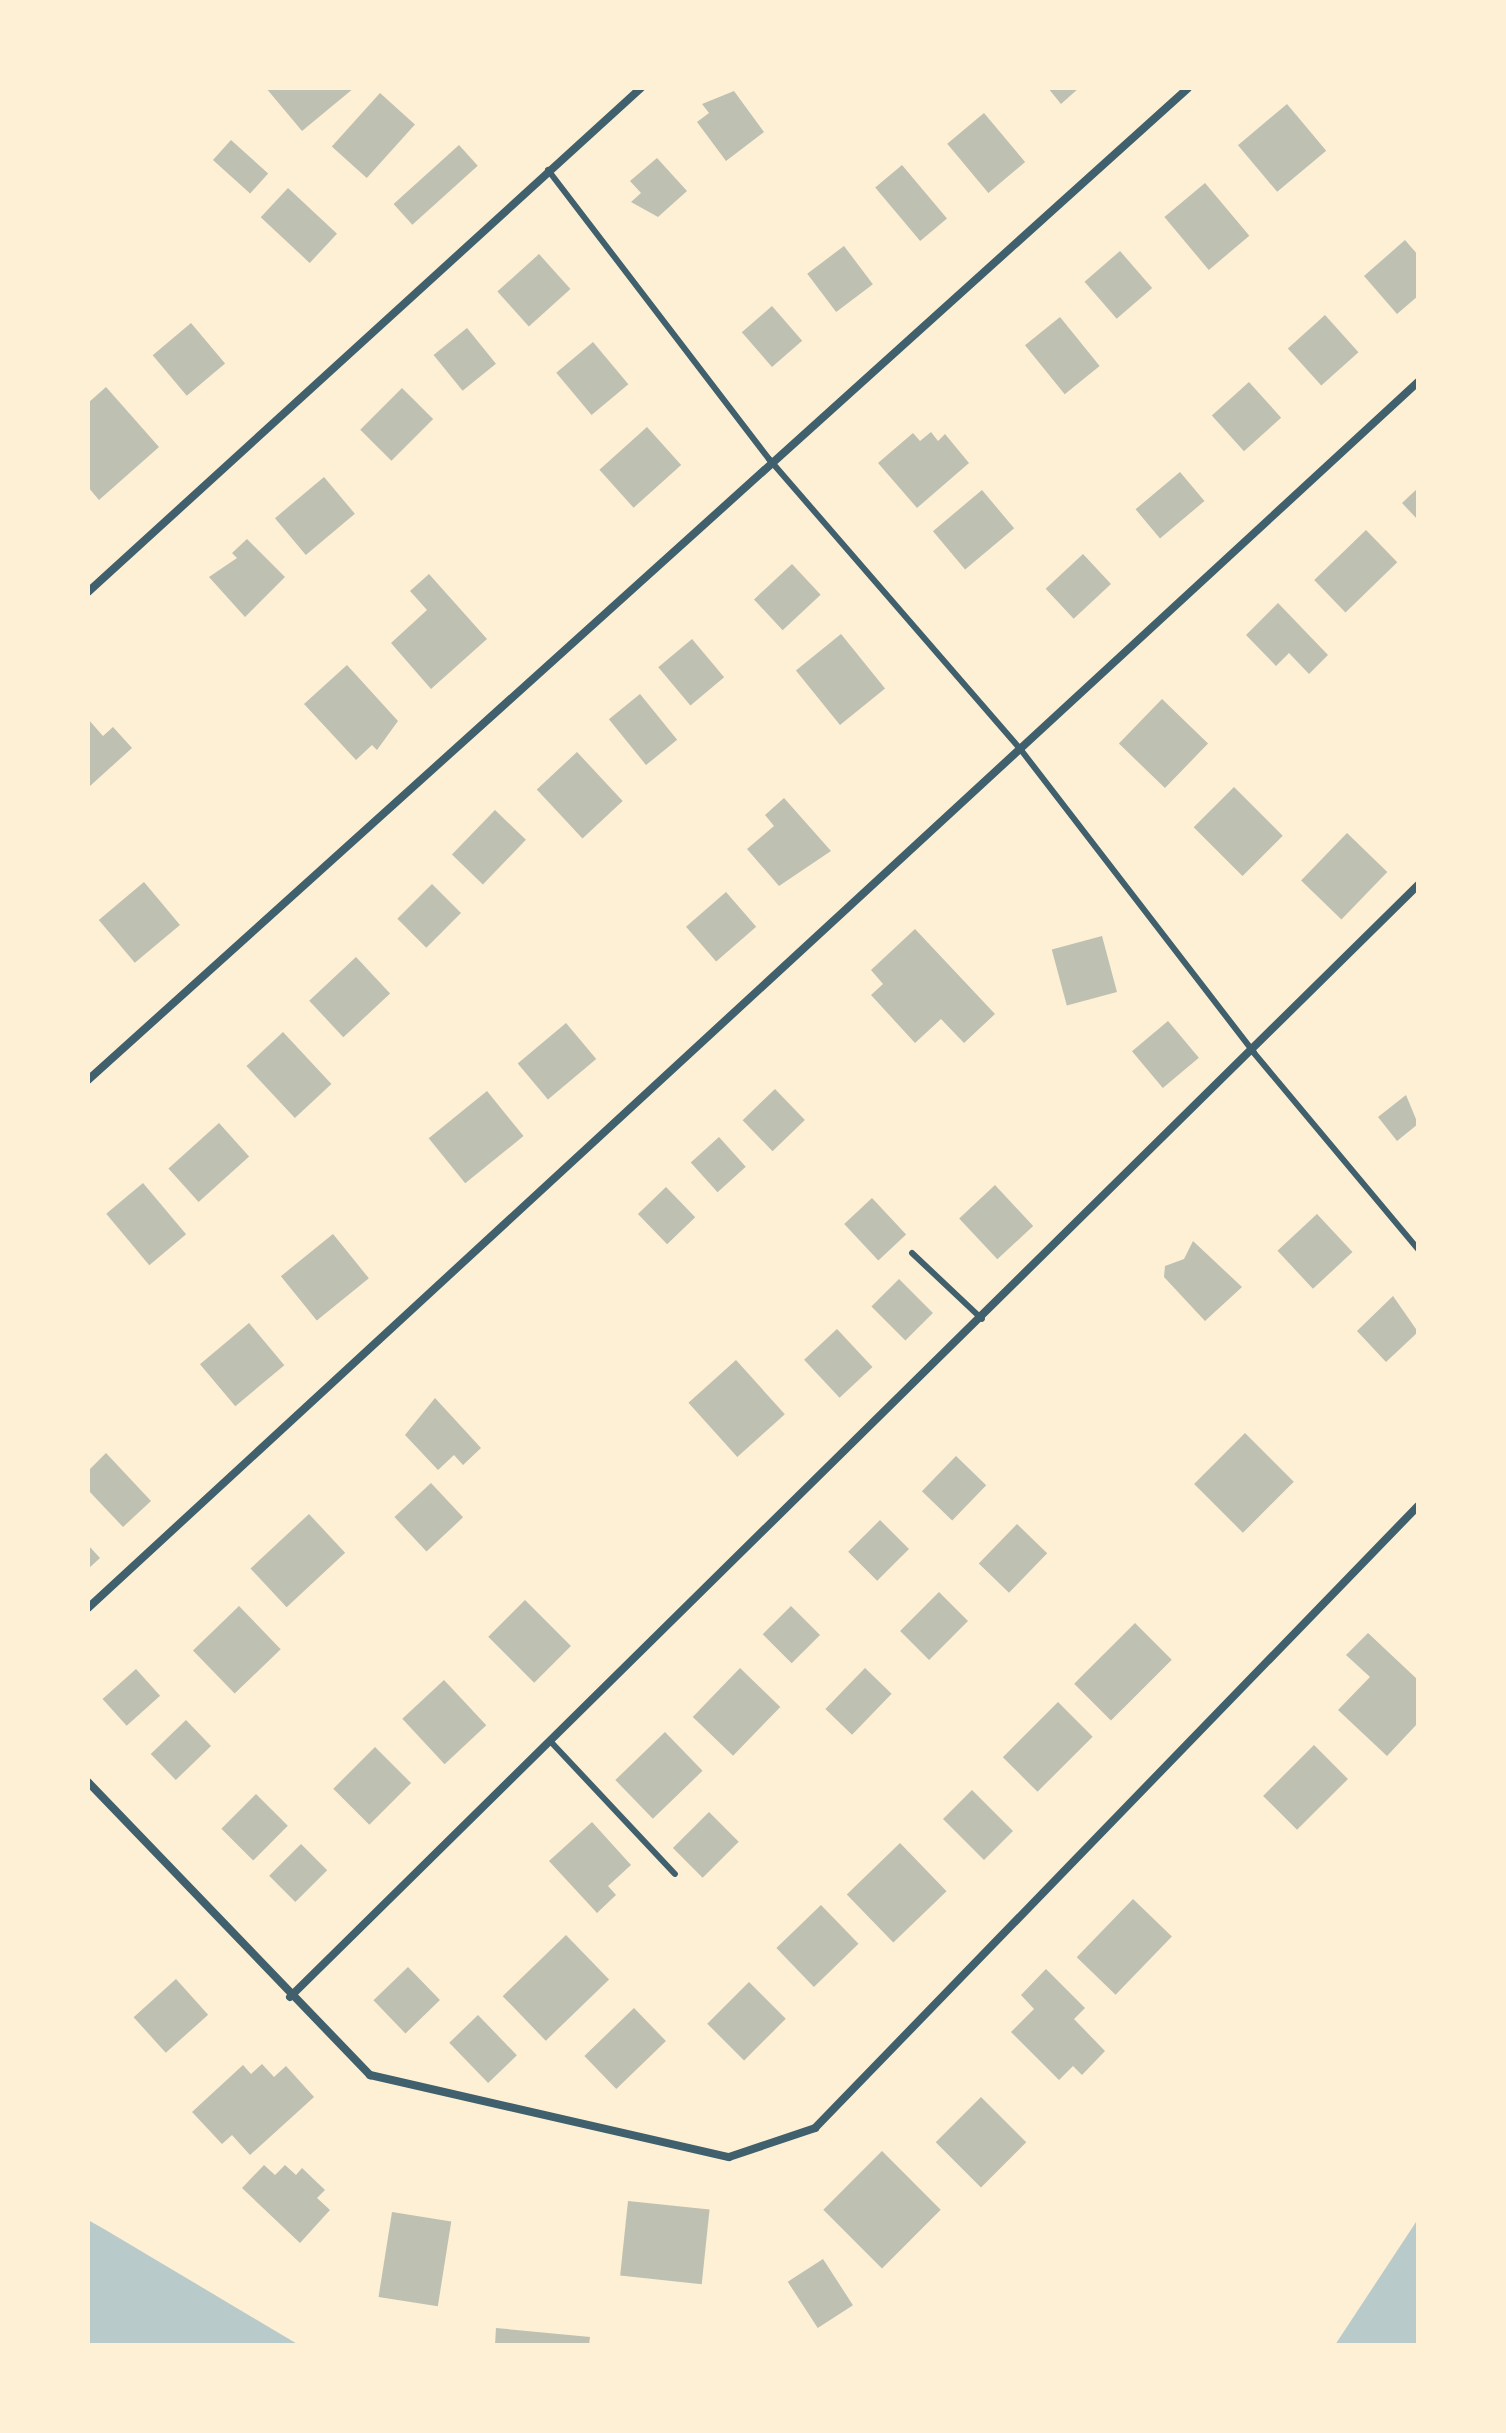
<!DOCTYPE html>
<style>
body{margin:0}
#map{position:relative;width:1506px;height:2433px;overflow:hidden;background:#fdf0d5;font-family:Manrope,sans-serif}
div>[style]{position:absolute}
.green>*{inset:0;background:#b9caca}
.building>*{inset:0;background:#bec0b2;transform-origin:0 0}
.service>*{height:6px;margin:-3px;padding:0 3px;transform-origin:3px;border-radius:3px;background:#3f606c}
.minor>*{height:8px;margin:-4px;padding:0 4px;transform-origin:4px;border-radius:4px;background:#3f606c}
span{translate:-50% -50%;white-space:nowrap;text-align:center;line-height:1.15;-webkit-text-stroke:6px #fdf0d5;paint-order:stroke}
.frame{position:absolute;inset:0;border:90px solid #fdf0d5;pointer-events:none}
</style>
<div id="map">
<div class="green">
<i style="clip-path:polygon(1418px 2219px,1418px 2345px,1335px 2345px)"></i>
<i style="clip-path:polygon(88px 2220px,104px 2229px,299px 2345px,88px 2345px)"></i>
</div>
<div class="building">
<i style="clip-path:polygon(266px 88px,354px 88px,302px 131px)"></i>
<i style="clip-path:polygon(1048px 88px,1079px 88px,1061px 104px)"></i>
<i style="clip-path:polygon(734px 91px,764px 132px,726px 161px,697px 122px,709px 113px,702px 104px)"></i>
<i style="left:380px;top:93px;width:47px;height:72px;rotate:42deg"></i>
<i style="left:1287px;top:104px;width:61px;height:64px;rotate:50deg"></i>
<i style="left:984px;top:113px;width:64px;height:48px;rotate:50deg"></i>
<i style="left:231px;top:140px;width:50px;height:27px;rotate:42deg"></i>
<i style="left:459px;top:145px;width:28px;height:88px;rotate:48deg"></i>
<i style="clip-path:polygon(657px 158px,687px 191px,658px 217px,631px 202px,641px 193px,630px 181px)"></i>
<i style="left:902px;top:165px;width:70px;height:35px;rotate:50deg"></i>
<i style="left:1205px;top:183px;width:69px;height:53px;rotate:50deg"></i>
<i style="left:288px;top:188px;width:67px;height:40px;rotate:43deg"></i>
<i style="clip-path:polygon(1405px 240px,1418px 255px,1418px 296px,1397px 314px,1364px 276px)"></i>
<i style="left:844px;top:246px;width:48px;height:46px;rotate:53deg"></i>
<i style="left:1120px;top:251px;width:49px;height:47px;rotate:49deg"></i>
<i style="left:539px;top:254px;width:47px;height:56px;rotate:48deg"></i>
<i style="left:772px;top:306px;width:46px;height:40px;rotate:49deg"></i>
<i style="left:1325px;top:315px;width:50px;height:50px;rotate:48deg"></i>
<i style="left:1060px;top:317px;width:63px;height:45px;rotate:51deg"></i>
<i style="left:191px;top:323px;width:53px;height:50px;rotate:50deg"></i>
<i style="left:467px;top:328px;width:46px;height:43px;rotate:51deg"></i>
<i style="left:593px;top:342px;width:55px;height:48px;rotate:50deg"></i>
<i style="left:1249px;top:382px;width:48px;height:50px;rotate:48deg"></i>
<i style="clip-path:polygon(106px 387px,159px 447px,99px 500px,88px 487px,88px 403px)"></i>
<i style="left:402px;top:388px;width:44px;height:59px;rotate:45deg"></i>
<i style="left:647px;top:427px;width:51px;height:64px;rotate:48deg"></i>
<i style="clip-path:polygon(931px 432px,938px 441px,945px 434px,969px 463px,917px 508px,878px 463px,913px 433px,920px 441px)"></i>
<i style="left:1180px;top:472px;width:38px;height:58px;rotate:50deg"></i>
<i style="left:324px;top:477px;width:48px;height:64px;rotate:50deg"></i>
<i style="clip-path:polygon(1418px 488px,1418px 520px,1402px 503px)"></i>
<i style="left:982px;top:490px;width:50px;height:64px;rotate:50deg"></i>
<i style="left:1366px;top:530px;width:45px;height:72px;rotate:46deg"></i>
<i style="clip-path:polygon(247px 539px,285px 577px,245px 617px,209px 577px,237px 558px,232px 553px)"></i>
<i style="left:1083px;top:554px;width:41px;height:51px;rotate:47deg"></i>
<i style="left:792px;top:564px;width:42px;height:52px;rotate:47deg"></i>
<i style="clip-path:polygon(429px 574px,487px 639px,431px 689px,391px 643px,427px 610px,410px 591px)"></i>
<i style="clip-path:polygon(1278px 603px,1328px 655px,1309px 674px,1289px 653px,1276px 666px,1246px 635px)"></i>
<i style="left:841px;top:634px;width:70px;height:58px;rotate:51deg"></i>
<i style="left:692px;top:639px;width:50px;height:44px;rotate:50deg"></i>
<i style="clip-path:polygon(347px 665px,398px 721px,377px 750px,372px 745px,356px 760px,304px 704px)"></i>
<i style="left:640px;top:694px;width:59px;height:40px;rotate:51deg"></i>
<i style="left:1162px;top:699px;width:64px;height:62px;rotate:44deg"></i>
<i style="clip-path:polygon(88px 719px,103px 736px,113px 727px,132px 748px,90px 786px)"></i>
<i style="left:577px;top:752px;width:67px;height:55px;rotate:47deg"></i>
<i style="left:1234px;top:787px;width:69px;height:57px;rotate:45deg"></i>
<i style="clip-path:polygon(784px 798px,831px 851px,779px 886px,747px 849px,774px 826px,765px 815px)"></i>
<i style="left:495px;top:810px;width:43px;height:62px;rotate:44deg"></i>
<i style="left:1347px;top:833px;width:56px;height:66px;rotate:44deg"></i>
<i style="left:144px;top:882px;width:56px;height:59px;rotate:50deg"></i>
<i style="left:432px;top:884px;width:41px;height:49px;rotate:45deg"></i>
<i style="left:726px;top:892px;width:46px;height:53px;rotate:49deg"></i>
<i style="clip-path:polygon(915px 929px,995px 1014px,964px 1043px,941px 1019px,915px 1043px,871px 995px,883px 984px,871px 970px)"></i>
<i style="left:1102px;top:936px;width:58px;height:52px;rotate:75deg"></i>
<i style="left:356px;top:957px;width:50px;height:64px;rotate:47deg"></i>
<i style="left:1168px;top:1021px;width:48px;height:47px;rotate:50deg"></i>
<i style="left:566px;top:1023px;width:47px;height:63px;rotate:50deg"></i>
<i style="left:283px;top:1032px;width:71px;height:50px;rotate:47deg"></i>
<i style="left:775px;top:1089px;width:43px;height:45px;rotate:46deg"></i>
<i style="left:487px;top:1091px;width:58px;height:75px;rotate:51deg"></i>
<i style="clip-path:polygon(1406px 1095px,1418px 1124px,1397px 1141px,1378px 1117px)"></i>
<i style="left:219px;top:1123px;width:45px;height:68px;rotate:48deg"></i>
<i style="left:719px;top:1137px;width:40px;height:38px;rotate:48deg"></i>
<i style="left:143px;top:1183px;width:67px;height:48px;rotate:50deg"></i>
<i style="left:995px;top:1185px;width:56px;height:49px;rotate:47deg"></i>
<i style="left:666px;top:1187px;width:42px;height:39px;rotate:46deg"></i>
<i style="left:872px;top:1198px;width:50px;height:38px;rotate:47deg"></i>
<i style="left:1317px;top:1214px;width:52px;height:54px;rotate:47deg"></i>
<i style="left:333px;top:1234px;width:57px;height:67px;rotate:51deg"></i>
<i style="clip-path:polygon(1193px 1241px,1242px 1287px,1205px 1321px,1164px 1277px,1165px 1266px,1184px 1259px)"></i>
<i style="left:899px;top:1279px;width:48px;height:39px;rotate:45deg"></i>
<i style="clip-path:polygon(1393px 1296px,1418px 1332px,1386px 1362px,1357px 1331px)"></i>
<i style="left:249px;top:1323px;width:55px;height:64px;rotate:50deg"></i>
<i style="left:837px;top:1329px;width:52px;height:45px;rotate:47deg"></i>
<i style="left:736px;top:1360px;width:73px;height:64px;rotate:48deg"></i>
<i style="clip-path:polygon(435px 1398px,481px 1448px,463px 1465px,454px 1455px,438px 1470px,405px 1435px)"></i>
<i style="left:1245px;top:1433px;width:69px;height:72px;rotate:45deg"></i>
<i style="clip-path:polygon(106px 1453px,151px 1501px,123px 1527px,88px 1490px,88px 1471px)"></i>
<i style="left:956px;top:1456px;width:42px;height:49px;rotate:44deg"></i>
<i style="left:431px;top:1483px;width:47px;height:50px;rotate:47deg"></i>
<i style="left:309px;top:1514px;width:53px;height:80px;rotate:47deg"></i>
<i style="left:880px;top:1520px;width:41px;height:45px;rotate:45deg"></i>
<i style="left:1017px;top:1524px;width:42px;height:55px;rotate:44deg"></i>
<i style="clip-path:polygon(88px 1545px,100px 1558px,88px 1569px)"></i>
<i style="left:939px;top:1592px;width:41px;height:55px;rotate:45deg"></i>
<i style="left:525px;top:1600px;width:65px;height:52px;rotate:45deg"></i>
<i style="left:239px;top:1606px;width:60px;height:64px;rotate:46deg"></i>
<i style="left:791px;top:1606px;width:41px;height:40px;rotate:45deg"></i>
<i style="left:1135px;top:1623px;width:52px;height:86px;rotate:45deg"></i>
<i style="clip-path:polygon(1368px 1633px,1418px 1680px,1418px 1723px,1387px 1756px,1338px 1710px,1370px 1677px,1346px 1655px)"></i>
<i style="left:740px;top:1668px;width:56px;height:68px;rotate:44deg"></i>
<i style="left:865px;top:1668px;width:37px;height:57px;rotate:44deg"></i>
<i style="left:136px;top:1669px;width:36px;height:45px;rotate:48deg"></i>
<i style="left:444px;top:1680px;width:62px;height:57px;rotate:47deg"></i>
<i style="left:1058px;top:1702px;width:49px;height:78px;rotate:45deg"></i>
<i style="left:186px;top:1720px;width:36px;height:49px;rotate:46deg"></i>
<i style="left:665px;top:1732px;width:54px;height:69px;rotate:46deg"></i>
<i style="left:1314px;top:1745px;width:48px;height:72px;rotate:45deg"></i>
<i style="left:375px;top:1747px;width:51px;height:59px;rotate:45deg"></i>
<i style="left:972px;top:1790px;width:58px;height:41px;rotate:45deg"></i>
<i style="left:256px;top:1794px;width:45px;height:49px;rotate:45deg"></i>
<i style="left:709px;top:1812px;width:42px;height:51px;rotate:45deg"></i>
<i style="clip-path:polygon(592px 1822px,631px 1865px,608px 1886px,616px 1895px,597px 1913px,549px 1861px)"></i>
<i style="left:900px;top:1843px;width:67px;height:74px;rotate:46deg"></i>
<i style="left:301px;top:1844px;width:37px;height:45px;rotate:45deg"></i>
<i style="left:1133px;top:1899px;width:54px;height:81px;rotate:44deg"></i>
<i style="left:821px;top:1905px;width:54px;height:62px;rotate:46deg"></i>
<i style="left:566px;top:1935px;width:62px;height:88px;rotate:46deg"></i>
<i style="left:408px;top:1967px;width:46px;height:48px;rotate:46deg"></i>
<i style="clip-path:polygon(1046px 1969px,1085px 2008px,1074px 2019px,1105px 2051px,1082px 2075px,1073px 2066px,1059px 2080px,1011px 2032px,1034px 2009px,1021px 1995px)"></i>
<i style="left:176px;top:1979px;width:48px;height:57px;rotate:48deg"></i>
<i style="left:749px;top:1982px;width:52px;height:59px;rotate:45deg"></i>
<i style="left:634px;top:2008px;width:46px;height:69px;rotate:46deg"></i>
<i style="left:478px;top:2015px;width:56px;height:40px;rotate:46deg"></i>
<i style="clip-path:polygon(262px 2064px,274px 2077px,286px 2066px,314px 2097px,250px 2155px,232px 2135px,222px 2144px,192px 2112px,243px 2065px,251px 2074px)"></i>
<i style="left:981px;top:2097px;width:64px;height:64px;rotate:45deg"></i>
<i style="left:882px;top:2151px;width:83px;height:83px;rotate:45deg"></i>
<i style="clip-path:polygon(264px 2165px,275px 2175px,285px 2165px,296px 2175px,302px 2168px,325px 2190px,317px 2198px,330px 2210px,300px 2243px,242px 2188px)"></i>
<i style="left:628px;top:2201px;width:82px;height:75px;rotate:6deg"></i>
<i style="left:392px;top:2212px;width:60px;height:86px;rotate:9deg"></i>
<i style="left:823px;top:2259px;width:55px;height:42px;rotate:57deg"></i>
<i style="clip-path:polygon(496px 2328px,590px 2337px,589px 2345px,495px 2345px)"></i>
</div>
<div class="service">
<i style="left:548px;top:170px;width:364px;rotate:52.6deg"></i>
<i style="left:769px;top:459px;width:385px;rotate:49.1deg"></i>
<i style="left:1021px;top:750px;width:382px;rotate:52.4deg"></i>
<i style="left:1254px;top:1053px;width:256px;rotate:50.1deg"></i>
<i style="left:912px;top:1253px;width:96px;rotate:43.3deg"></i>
<i style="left:551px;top:1742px;width:181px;rotate:46.8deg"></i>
</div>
<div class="minor">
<i style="left:88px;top:592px;width:748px;rotate:-42.35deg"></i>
<i style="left:88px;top:1080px;width:1481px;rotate:-42.04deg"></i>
<i style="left:88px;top:1608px;width:1809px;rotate:-42.67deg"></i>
<i style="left:88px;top:1782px;width:407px;rotate:46.1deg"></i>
<i style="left:370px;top:2075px;width:368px;rotate:12.9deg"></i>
<i style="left:729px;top:2157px;width:91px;rotate:-18.6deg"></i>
<i style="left:815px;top:2128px;width:866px;rotate:-45.89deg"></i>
<i style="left:290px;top:1997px;width:1584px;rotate:-44.59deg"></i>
</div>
<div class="frame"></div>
</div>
